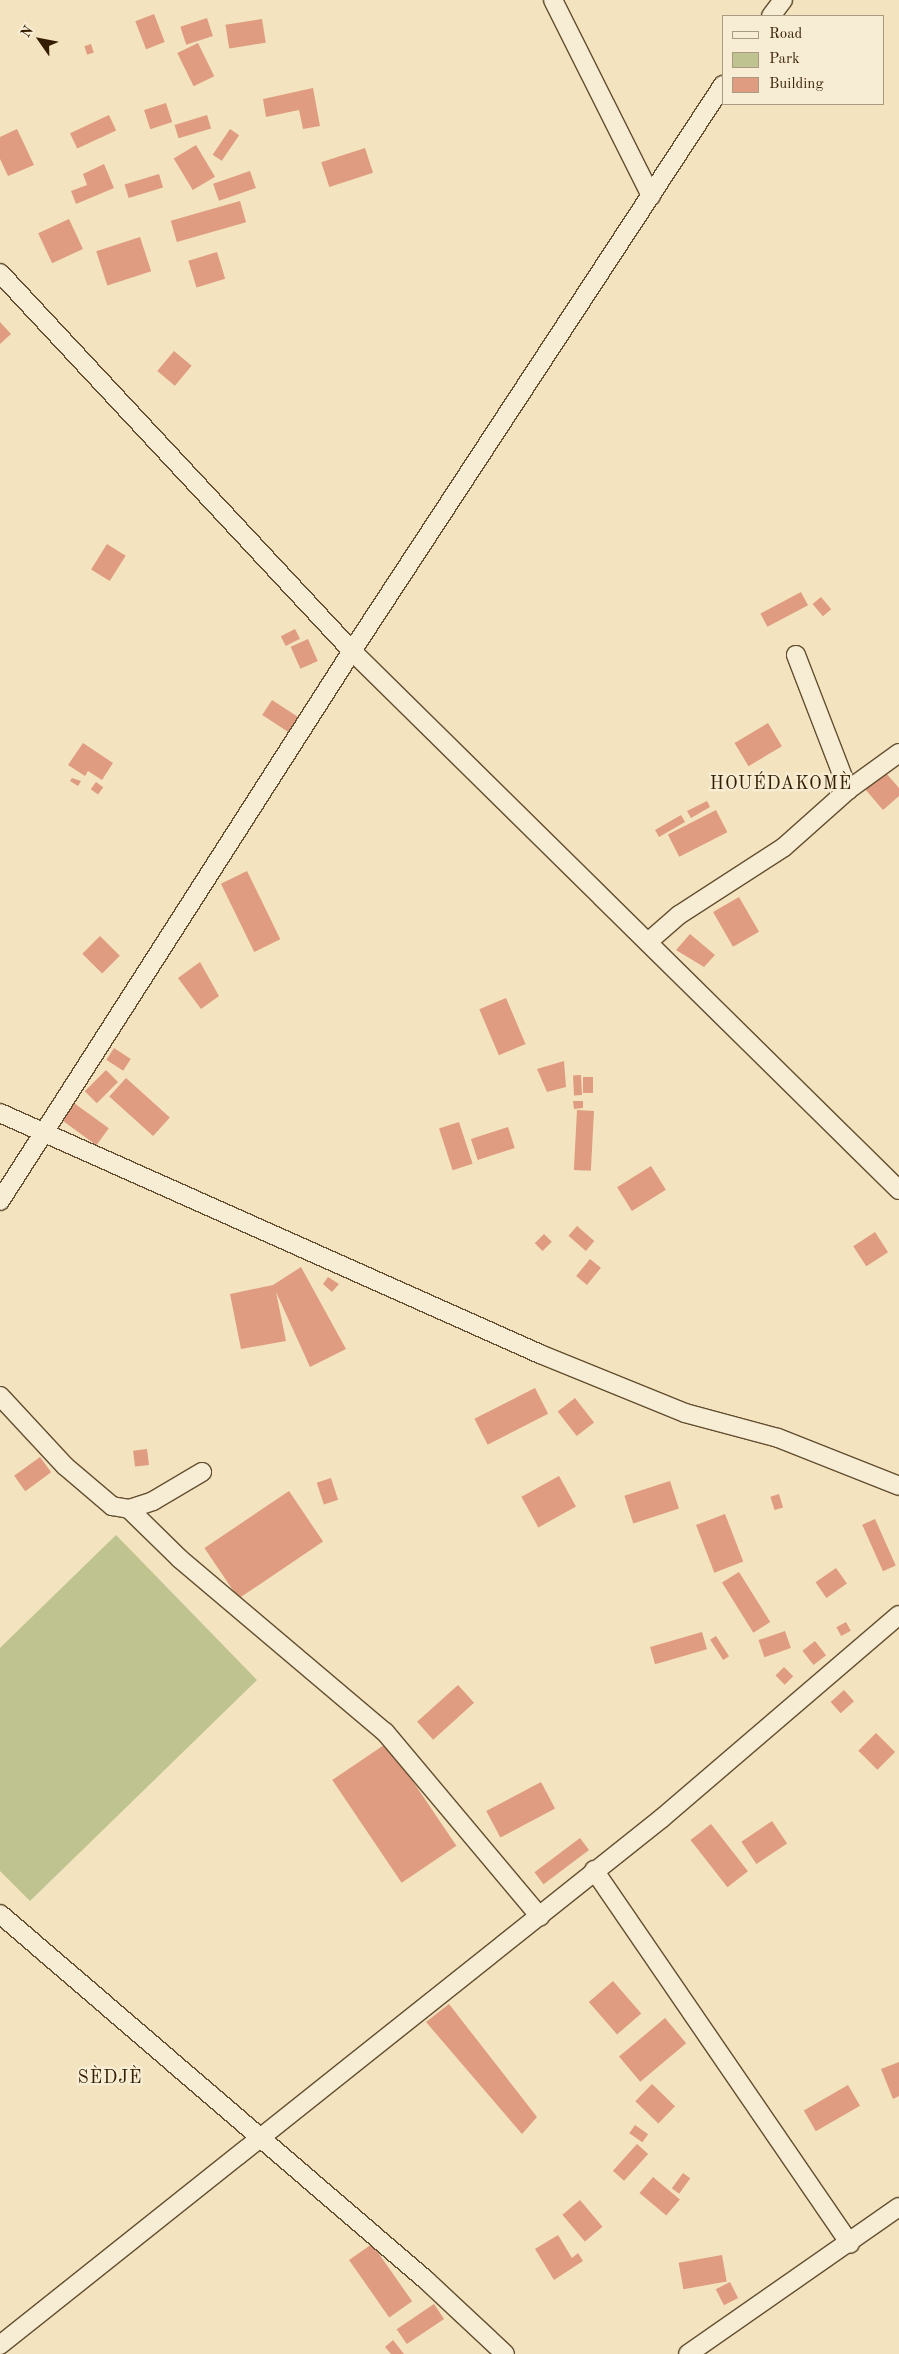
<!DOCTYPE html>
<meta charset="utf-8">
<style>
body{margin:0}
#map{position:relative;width:899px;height:2354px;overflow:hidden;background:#f3e3bf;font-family:"Old Standard TT",serif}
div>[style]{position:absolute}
.green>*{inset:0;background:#bec390}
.building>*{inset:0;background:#df9c81;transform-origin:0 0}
.roads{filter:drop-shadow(1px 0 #644f30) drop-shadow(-1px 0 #644f30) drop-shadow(0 1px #644f30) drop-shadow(0 -1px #644f30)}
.minor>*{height:18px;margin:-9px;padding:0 9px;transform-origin:9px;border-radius:9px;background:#f7edd5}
span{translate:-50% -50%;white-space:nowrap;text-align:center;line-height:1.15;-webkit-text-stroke:4.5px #f7edd5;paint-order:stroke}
.quarter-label{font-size:18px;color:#351e00;letter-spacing:1px}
.legend{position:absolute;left:722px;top:15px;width:162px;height:90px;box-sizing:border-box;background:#f7edd5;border:1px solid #a99a80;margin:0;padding:6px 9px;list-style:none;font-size:15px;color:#351e00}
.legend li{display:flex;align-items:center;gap:10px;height:25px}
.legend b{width:25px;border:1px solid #a99a80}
.north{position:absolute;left:15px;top:15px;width:50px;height:50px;-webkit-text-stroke:4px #f7edd5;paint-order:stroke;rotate:303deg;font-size:14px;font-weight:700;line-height:20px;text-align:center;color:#351e00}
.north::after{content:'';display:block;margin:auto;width:18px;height:22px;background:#351e00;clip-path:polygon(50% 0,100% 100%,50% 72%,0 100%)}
</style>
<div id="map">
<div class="green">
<i style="clip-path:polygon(116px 1535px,257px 1680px,30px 1901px,0 1871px,0 1648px)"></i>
</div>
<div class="building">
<i style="left:154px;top:14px;width:30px;height:20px;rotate:69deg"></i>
<i style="left:207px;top:18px;width:19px;height:28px;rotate:72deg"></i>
<i style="left:262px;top:19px;width:24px;height:37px;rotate:81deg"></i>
<i style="left:198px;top:43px;width:37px;height:23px;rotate:64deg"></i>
<i style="left:91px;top:44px;width:9px;height:7px;rotate:72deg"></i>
<i style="clip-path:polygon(313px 88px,320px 126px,303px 129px,299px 110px,266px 117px,263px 99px)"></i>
<i style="left:166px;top:103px;width:20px;height:23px;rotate:72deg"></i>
<i style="left:109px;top:115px;width:17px;height:43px;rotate:65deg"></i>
<i style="left:207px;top:115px;width:14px;height:34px;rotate:73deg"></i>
<i style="clip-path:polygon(17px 129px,34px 165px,8px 176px,0 159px,0 137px)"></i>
<i style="left:230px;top:129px;width:11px;height:31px;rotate:34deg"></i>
<i style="left:196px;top:145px;width:37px;height:26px;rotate:59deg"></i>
<i style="left:365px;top:148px;width:26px;height:46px;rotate:72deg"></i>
<i style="clip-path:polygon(104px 164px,114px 188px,76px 204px,71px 191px,87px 185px,83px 174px)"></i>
<i style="left:250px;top:171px;width:18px;height:39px;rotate:71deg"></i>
<i style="left:159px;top:174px;width:14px;height:36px;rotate:73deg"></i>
<i style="left:240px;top:201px;width:22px;height:72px;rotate:74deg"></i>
<i style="left:69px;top:219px;width:33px;height:34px;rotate:65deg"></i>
<i style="left:140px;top:237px;width:36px;height:46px;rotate:72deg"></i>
<i style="left:217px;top:252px;width:28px;height:30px;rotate:73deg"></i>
<i style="clip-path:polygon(0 322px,11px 334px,0 344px)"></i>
<i style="left:174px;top:351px;width:23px;height:26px;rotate:40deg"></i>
<i style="left:107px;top:544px;width:22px;height:30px;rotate:32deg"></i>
<i style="left:801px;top:592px;width:15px;height:46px;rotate:62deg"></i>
<i style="left:821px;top:597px;width:16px;height:11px;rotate:50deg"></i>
<i style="left:295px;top:629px;width:11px;height:16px;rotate:63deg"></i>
<i style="left:308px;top:639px;width:24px;height:19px;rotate:66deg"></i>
<i style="left:272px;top:700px;width:33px;height:18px;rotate:33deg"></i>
<i style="left:768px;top:723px;width:27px;height:39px;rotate:59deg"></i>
<i style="clip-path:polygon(83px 743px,113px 763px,102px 780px,88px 771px,85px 776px,68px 765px)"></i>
<i style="clip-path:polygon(885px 772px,899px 788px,899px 796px,883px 810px,865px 789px)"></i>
<i style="clip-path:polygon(72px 778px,81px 781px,78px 786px,70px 781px)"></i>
<i style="left:96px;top:782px;width:9px;height:9px;rotate:36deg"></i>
<i style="clip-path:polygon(707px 801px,710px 807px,691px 818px,687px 811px)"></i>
<i style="left:716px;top:810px;width:25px;height:54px;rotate:63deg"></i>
<i style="left:681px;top:815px;width:8px;height:30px;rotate:60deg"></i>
<i style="left:247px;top:871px;width:76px;height:29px;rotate:64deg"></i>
<i style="left:739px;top:897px;width:40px;height:30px;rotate:60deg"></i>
<i style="clip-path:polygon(690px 934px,715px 955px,704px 967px,676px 950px)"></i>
<i style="left:100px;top:936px;width:28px;height:25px;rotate:45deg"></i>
<i style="clip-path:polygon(200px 962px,219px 996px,201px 1009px,178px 978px)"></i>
<i style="left:506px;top:998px;width:50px;height:29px;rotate:67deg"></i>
<i style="left:114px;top:1048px;width:20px;height:14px;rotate:33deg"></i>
<i style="clip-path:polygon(564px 1061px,566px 1087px,547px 1092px,537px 1069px)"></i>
<i style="left:106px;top:1070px;width:17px;height:30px;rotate:45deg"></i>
<i style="left:581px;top:1075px;width:20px;height:8px;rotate:87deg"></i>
<i style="left:583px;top:1077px;width:10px;height:16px"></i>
<i style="left:126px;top:1078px;width:59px;height:25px;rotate:42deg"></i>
<i style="clip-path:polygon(573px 1101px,583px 1101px,583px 1108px,574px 1109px)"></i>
<i style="left:74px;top:1103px;width:43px;height:21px;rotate:36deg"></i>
<i style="left:577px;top:1110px;width:17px;height:60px;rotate:3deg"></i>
<i style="left:459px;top:1122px;width:44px;height:21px;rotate:72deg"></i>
<i style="left:508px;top:1127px;width:22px;height:39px;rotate:72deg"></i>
<i style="left:651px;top:1166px;width:28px;height:40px;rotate:58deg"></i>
<i style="left:577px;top:1226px;width:23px;height:13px;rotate:41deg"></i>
<i style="left:875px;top:1232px;width:24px;height:26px;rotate:57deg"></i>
<i style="left:544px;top:1234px;width:11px;height:13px;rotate:45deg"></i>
<i style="left:590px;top:1259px;width:14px;height:22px;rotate:39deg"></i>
<i style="clip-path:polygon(301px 1267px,346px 1349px,310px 1367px,276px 1292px,286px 1341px,241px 1349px,230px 1294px,273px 1285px)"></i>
<i style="clip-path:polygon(328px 1277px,339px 1284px,332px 1292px,323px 1284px)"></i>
<i style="left:535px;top:1388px;width:29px;height:68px;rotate:63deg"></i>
<i style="left:575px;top:1398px;width:31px;height:22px;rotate:52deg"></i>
<i style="left:147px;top:1449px;width:16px;height:14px;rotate:83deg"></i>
<i style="left:40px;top:1457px;width:19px;height:32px;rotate:54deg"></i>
<i style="left:559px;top:1476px;width:35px;height:43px;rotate:61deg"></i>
<i style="left:331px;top:1478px;width:23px;height:15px;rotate:72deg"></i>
<i style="left:670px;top:1481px;width:29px;height:48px;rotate:72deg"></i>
<i style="left:289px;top:1491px;width:61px;height:102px;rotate:56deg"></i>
<i style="left:779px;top:1494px;width:14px;height:9px;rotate:73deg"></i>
<i style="left:725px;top:1514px;width:51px;height:31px;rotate:69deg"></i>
<i style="left:875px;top:1519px;width:51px;height:14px;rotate:66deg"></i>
<i style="left:836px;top:1568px;width:19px;height:25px;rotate:55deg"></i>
<i style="left:739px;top:1572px;width:59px;height:20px;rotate:58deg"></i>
<i style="left:846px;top:1622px;width:10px;height:11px;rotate:61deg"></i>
<i style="left:785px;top:1631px;width:18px;height:28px;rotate:71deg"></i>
<i style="left:702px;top:1632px;width:18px;height:54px;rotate:74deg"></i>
<i style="left:716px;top:1636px;width:24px;height:7px;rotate:57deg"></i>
<i style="left:815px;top:1641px;width:18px;height:16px;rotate:52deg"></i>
<i style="left:784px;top:1667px;width:13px;height:12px;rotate:45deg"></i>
<i style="left:458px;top:1685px;width:24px;height:55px;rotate:48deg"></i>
<i style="left:844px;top:1690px;width:15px;height:18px;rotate:48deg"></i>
<i style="left:876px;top:1733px;width:27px;height:25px;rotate:45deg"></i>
<i style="left:387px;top:1743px;width:124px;height:66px;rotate:56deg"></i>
<i style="left:541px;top:1782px;width:30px;height:62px;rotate:62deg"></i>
<i style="left:772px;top:1821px;width:27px;height:37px;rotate:56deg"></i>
<i style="left:711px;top:1824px;width:60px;height:26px;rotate:52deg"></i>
<i style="left:580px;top:1838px;width:15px;height:57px;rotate:53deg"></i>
<i style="left:613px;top:1981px;width:43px;height:32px;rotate:49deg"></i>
<i style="clip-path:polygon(449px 2004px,537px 2117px,522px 2134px,426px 2022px)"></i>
<i style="left:665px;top:2018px;width:33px;height:60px;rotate:50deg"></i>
<i style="clip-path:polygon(899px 2062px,899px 2096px,893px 2099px,881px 2069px)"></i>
<i style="left:652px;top:2084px;width:32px;height:24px;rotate:44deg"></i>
<i style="left:848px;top:2085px;width:24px;height:51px;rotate:60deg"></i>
<i style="left:635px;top:2125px;width:16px;height:10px;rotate:35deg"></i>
<i style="left:637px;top:2144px;width:15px;height:36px;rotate:42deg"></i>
<i style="left:683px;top:2173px;width:9px;height:19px;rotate:36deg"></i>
<i style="left:653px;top:2177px;width:35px;height:21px;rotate:40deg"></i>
<i style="left:580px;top:2200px;width:35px;height:23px;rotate:50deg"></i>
<i style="clip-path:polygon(558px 2235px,572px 2258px,578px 2253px,583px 2261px,554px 2280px,535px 2249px)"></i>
<i style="left:372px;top:2244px;width:70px;height:28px;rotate:55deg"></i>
<i style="left:722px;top:2255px;width:27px;height:44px;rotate:80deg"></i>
<i style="left:730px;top:2282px;width:18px;height:16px;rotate:63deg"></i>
<i style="left:434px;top:2304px;width:18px;height:45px;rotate:56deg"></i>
<i style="clip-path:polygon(393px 2340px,404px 2354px,391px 2354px,385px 2347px)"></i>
</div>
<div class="roads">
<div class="minor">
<i style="left:553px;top:0;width:219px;rotate:63.4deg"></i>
<i style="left:771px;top:16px;width:20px;rotate:-53deg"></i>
<i style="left:0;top:273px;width:517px;rotate:47.04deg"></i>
<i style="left:352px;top:651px;width:768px;rotate:44.58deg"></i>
<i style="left:796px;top:655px;width:145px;rotate:68.9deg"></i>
<i style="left:648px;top:942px;width:41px;rotate:-41.1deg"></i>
<i style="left:679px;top:915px;width:125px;rotate:-32.9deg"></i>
<i style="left:784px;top:847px;width:86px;rotate:-41.7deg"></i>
<i style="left:848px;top:790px;width:63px;rotate:-36deg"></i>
<i style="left:0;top:1113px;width:591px;rotate:24.05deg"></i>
<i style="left:540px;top:1354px;width:157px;rotate:22.1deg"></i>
<i style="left:685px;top:1413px;width:96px;rotate:15deg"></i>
<i style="left:778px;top:1438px;width:130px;rotate:21.6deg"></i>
<i style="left:0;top:1201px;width:653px;rotate:-57.38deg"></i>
<i style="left:352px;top:651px;width:677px;rotate:-56.76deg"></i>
<i style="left:0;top:1396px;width:96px;rotate:47.1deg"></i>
<i style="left:65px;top:1466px;width:62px;rotate:40.4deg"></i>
<i style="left:112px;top:1506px;width:17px;rotate:10deg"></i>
<i style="left:129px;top:1509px;width:25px;rotate:-18deg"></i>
<i style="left:153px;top:1501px;width:57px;rotate:-30.6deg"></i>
<i style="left:129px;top:1509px;width:71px;rotate:44.4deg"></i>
<i style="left:180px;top:1559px;width:268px;rotate:40.2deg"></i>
<i style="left:385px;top:1732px;width:241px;rotate:50deg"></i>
<i style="left:594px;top:1870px;width:453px;rotate:55.6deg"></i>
<i style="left:0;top:1914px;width:562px;rotate:40.67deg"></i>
<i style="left:426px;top:2280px;width:108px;rotate:43.1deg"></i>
<i style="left:0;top:2345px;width:846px;rotate:-38.52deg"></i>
<i style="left:662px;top:1818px;width:312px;rotate:-40.6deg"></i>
<i style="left:688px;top:2354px;width:257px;rotate:-34.9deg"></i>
</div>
</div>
<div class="quarter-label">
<span style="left:781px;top:784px">HOUÉDAKOMÈ</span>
<span style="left:110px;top:2078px">SÈDJÈ</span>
</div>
<ul class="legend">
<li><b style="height:6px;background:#f7edd5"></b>Road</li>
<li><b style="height:14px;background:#bec390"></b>Park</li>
<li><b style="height:14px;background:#df9c81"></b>Building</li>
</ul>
<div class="north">N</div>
</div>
